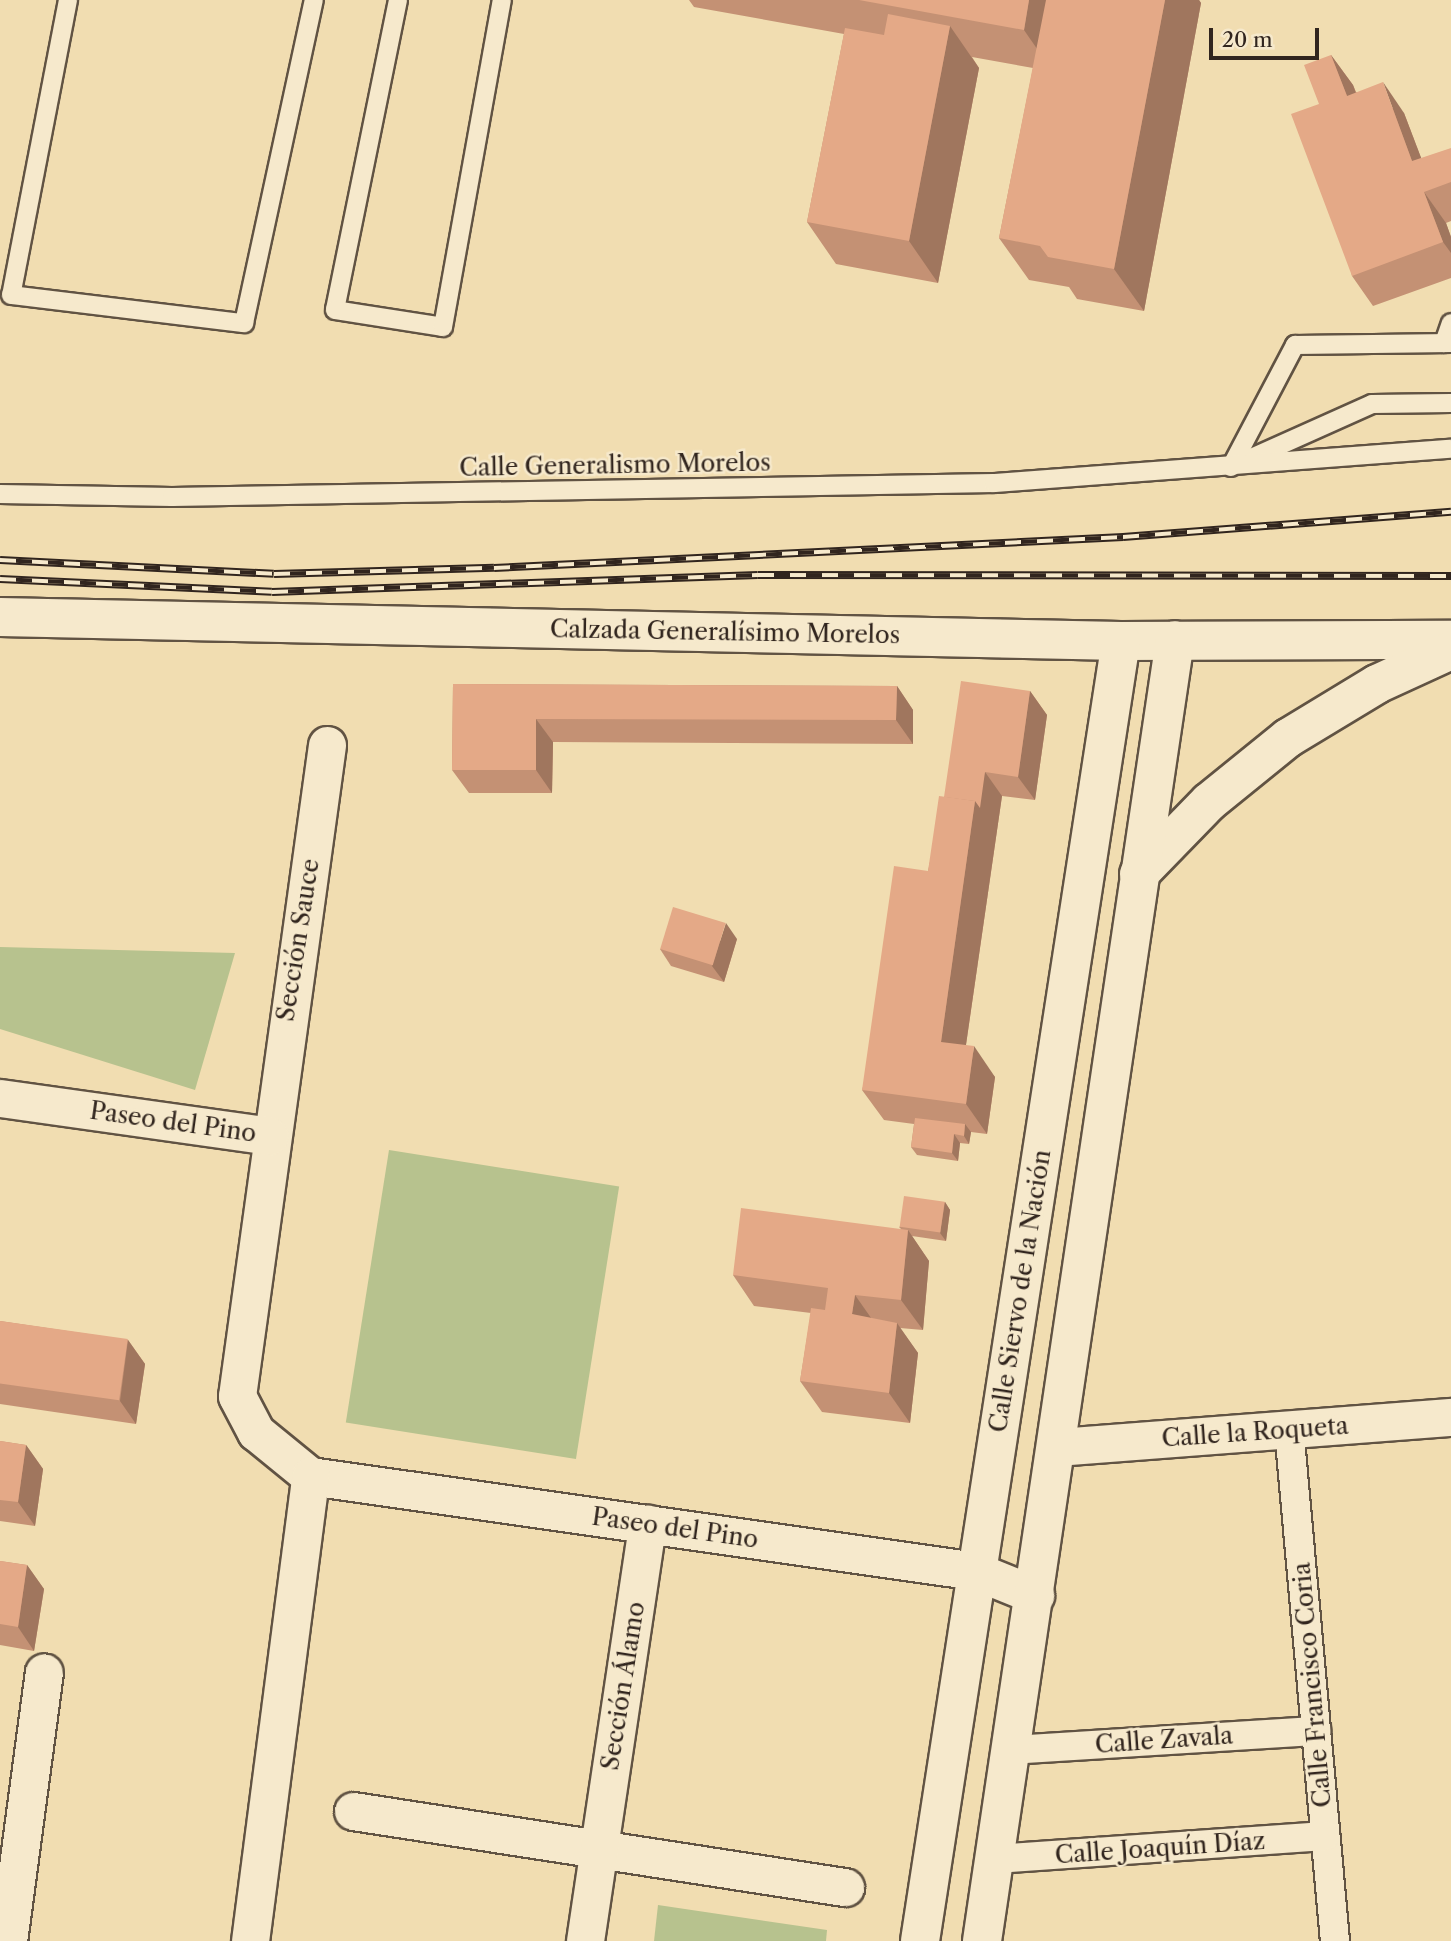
<!DOCTYPE html>
<meta charset="utf-8">
<style>
body{margin:0}
#map{position:relative;width:1451px;height:1941px;overflow:hidden;background:#f1ddb1;font-family:"Libre Caslon Text",serif}
div>[style]{position:absolute}
.green>*{inset:0;background:#b7c28e;transform-origin:0 0}
.roads{filter:drop-shadow(2px 0 #615343) drop-shadow(-2px 0 #615343) drop-shadow(0 2px #615343) drop-shadow(0 -2px #615343)}
.service>*{height:18px;margin:-9px;padding:0 9px;transform-origin:9px;border-radius:9px;background:#f6e9cc}
.pedestrian>*{height:28px;margin:-14px;padding:0 14px;transform-origin:14px;border-radius:14px;background:#f6e9cc}
.minor>*{height:37px;margin:-18.5px;padding:0 18.5px;transform-origin:18.5px;border-radius:18.5px;background:#f6e9cc}
.tertiary>*{height:38px;margin:-19px;padding:0 19px;transform-origin:19px;border-radius:19px;background:#f6e9cc}
.secondary>*{height:38px;margin:-19px;padding:0 19px;transform-origin:19px;border-radius:19px;background:#f6e9cc}
.rail>*{height:8px;margin-top:-4px;transform-origin:0;background:repeating-linear-gradient(90deg,#f6e9cc 0 16px,#31251e 0 32px);box-sizing:border-box;border-block:2px solid #31251e}
.wall>*{inset:0;background:#c49174}
.shaded-wall>*{inset:0;background:#a0765e}
.building>*{inset:0;background:#e4a987;transform-origin:0 0}
span{translate:-50% -50%;white-space:nowrap;text-align:center;line-height:1.15;-webkit-text-stroke:5px #f6e9cc;paint-order:stroke}
.street-label{font-size:24px;color:#31251e}
.scale{position:absolute;left:1209px;top:28px;width:110px;height:32px;box-sizing:border-box;border:4px solid #31251e;border-top:0;padding-left:9px;font-size:21px;line-height:24px;white-space:nowrap;color:#31251e;-webkit-text-stroke:5px #f6e9cc;paint-order:stroke}
</style>
<div id="map">
<div class="green">
<i style="clip-path:polygon(0 947px,235px 953px,195px 1090px,0 1029px)"></i>
<i style="left:389px;top:1150px;width:233px;height:276px;rotate:9deg"></i>
<i style="clip-path:polygon(658px 1905px,827px 1930px,826px 1941px,654px 1941px)"></i>
</div>
<div class="roads">
<div class="service">
<i style="left:68px;top:0;width:300px;rotate:100.9deg"></i>
<i style="left:11px;top:295px;width:235px;rotate:6.9deg"></i>
<i style="left:244px;top:323px;width:330px;rotate:-77.8deg"></i>
<i style="left:398px;top:0;width:316px;rotate:101.5deg"></i>
<i style="left:335px;top:310px;width:109px;rotate:8.9deg"></i>
<i style="left:443px;top:327px;width:332px;rotate:-79.8deg"></i>
<i style="left:1444px;top:343px;width:21px;rotate:-71deg"></i>
<i style="left:1247px;top:460px;width:137px;rotate:-24.1deg"></i>
<i style="left:1372px;top:404px;width:79px;rotate:-0.7deg"></i>
<i style="left:1231px;top:467px;width:138px;rotate:-62.3deg"></i>
<i style="left:1295px;top:345px;width:156px;rotate:-0.7deg"></i>
<i style="left:0;top:494px;width:172px;rotate:1deg"></i>
<i style="left:172px;top:497px;width:822px;rotate:-0.98deg"></i>
<i style="left:994px;top:483px;width:458px;rotate:-4.3deg"></i>
</div>
<div class="pedestrian">
<i style="left:1289px;top:1429px;width:514px;rotate:84.87deg"></i>
<i style="left:1011px;top:1750px;width:306px;rotate:-3.6deg"></i>
<i style="left:995px;top:1859px;width:331px;rotate:-4deg"></i>
</div>
<div class="minor">
<i style="left:327px;top:745px;width:657px;rotate:97.87deg"></i>
<i style="left:237px;top:1396px;width:41px;rotate:62.2deg"></i>
<i style="left:256px;top:1432px;width:70px;rotate:39.2deg"></i>
<i style="left:310px;top:1476px;width:673px;rotate:8.12deg"></i>
<i style="left:976px;top:1571px;width:64px;rotate:22.1deg"></i>
<i style="left:0;top:1098px;width:272px;rotate:8deg"></i>
<i style="left:1058px;top:1447px;width:394px;rotate:-4.4deg"></i>
<i style="left:353px;top:1811px;width:498px;rotate:8.8deg"></i>
<i style="left:8px;top:1941px;width:271px;rotate:-82.4deg"></i>
<i style="left:250px;top:1941px;width:469px;rotate:-82.6deg"></i>
<i style="left:585px;top:1941px;width:422px;rotate:-81.5deg"></i>
</div>
<div class="tertiary">
<i style="left:1121px;top:641px;width:330px;rotate:-0.2deg"></i>
<i style="left:1139px;top:874px;width:100px;rotate:-45.8deg"></i>
<i style="left:1209px;top:802px;width:102px;rotate:-39deg"></i>
<i style="left:1288px;top:738px;width:104px;rotate:-31.2deg"></i>
<i style="left:1377px;top:684px;width:81px;rotate:-24.7deg"></i>
</div>
<div class="secondary">
<i style="left:0;top:617px;width:1121px;rotate:1.23deg"></i>
<i style="left:1121px;top:641px;width:1315px;rotate:98.79deg"></i>
<i style="left:982px;top:1941px;width:1315px;rotate:-81.56deg"></i>
</div>
</div>
<div class="rail">
<i style="left:0;top:560px;width:274px;rotate:2.9deg"></i>
<i style="left:274px;top:574px;width:220px;rotate:-1.6deg"></i>
<i style="left:494px;top:568px;width:630px;rotate:-2.82deg"></i>
<i style="left:1123px;top:537px;width:329px;rotate:-4.4deg"></i>
<i style="left:0;top:579px;width:272px;rotate:2.7deg"></i>
<i style="left:272px;top:592px;width:486px;rotate:-2deg"></i>
<i style="left:758px;top:575px;width:693px;rotate:0.08deg"></i>
</div>
<div class="wall">
<i style="clip-path:polygon(689px 0,1199px 0,1201px 3px,1144px 311px,1077px 299px,1069px 287px,1029px 280px,999px 238px,1033px 68px,972px 57px,979px 68px,938px 283px,836px 264px,807px 222px,844px 34px,694px 7px)"></i>
<i style="clip-path:polygon(1331px 55px,1353px 85px,1356px 92px,1404px 113px,1421px 158px,1451px 182px,1451px 221px,1446px 223px,1451px 237px,1451px 278px,1373px 306px,1352px 276px,1319px 104px)"></i>
<i style="clip-path:polygon(453px 684px,897px 686px,913px 710px,913px 744px,553px 742px,552px 793px,469px 793px,452px 770px)"></i>
<i style="clip-path:polygon(1030px 691px,1047px 715px,1035px 800px,1002px 796px,966px 1045px,995px 1077px,987px 1134px,971px 1132px,969px 1144px,960px 1143px,958px 1161px,917px 1155px,911px 1147px,914px 1124px,884px 1120px,862px 1090px,928px 871px,944px 797px)"></i>
<i style="clip-path:polygon(737px 939px,724px 982px,671px 966px,660px 949px)"></i>
<i style="clip-path:polygon(945px 1202px,950px 1210px,946px 1241px,912px 1236px,929px 1261px,923px 1330px,900px 1328px,918px 1353px,910px 1423px,822px 1412px,800px 1381px,811px 1313px,754px 1306px,733px 1275px,901px 1229px,899px 1227px)"></i>
<i style="clip-path:polygon(0 1321px,128px 1340px,145px 1364px,136px 1424px,0 1404px)"></i>
<i style="clip-path:polygon(0 1441px,26px 1445px,43px 1469px,35px 1526px,0 1521px)"></i>
<i style="clip-path:polygon(0 1561px,27px 1565px,44px 1589px,34px 1651px,0 1645px)"></i>
</div>
<div class="shaded-wall">
<i style="clip-path:polygon(1029px 0,1051px 0,1053px 72px,1024px 30px)"></i>
<i style="clip-path:polygon(1165px 0,1199px 0,1201px 3px,1144px 311px,1114px 269px)"></i>
<i style="clip-path:polygon(950px 26px,979px 68px,938px 283px,909px 241px)"></i>
<i style="clip-path:polygon(1331px 55px,1353px 85px,1368px 126px,1347px 96px)"></i>
<i style="clip-path:polygon(1383px 82px,1404px 113px,1433px 189px,1412px 161px)"></i>
<i style="clip-path:polygon(1424px 192px,1446px 223px,1451px 237px,1451px 253px,1443px 242px)"></i>
<i style="clip-path:polygon(897px 686px,913px 710px,913px 744px,896px 720px)"></i>
<i style="clip-path:polygon(1030px 691px,1047px 715px,1035px 800px,1018px 777px)"></i>
<i style="clip-path:polygon(536px 719px,553px 742px,552px 793px,536px 770px)"></i>
<i style="clip-path:polygon(985px 772px,1002px 796px,962px 1072px,941px 1042px,975px 801px)"></i>
<i style="clip-path:polygon(726px 923px,737px 939px,724px 982px,712px 966px)"></i>
<i style="clip-path:polygon(974px 1046px,995px 1077px,987px 1134px,966px 1104px)"></i>
<i style="clip-path:polygon(965px 1124px,971px 1132px,969px 1144px,964px 1136px)"></i>
<i style="clip-path:polygon(954px 1134px,960px 1143px,958px 1161px,952px 1153px)"></i>
<i style="clip-path:polygon(945px 1202px,950px 1210px,946px 1241px,940px 1233px)"></i>
<i style="clip-path:polygon(908px 1230px,929px 1261px,923px 1330px,901px 1300px)"></i>
<i style="clip-path:polygon(855px 1295px,876px 1325px,852px 1314px)"></i>
<i style="clip-path:polygon(897px 1323px,918px 1353px,910px 1423px,889px 1393px)"></i>
<i style="clip-path:polygon(128px 1340px,145px 1364px,136px 1424px,120px 1401px)"></i>
<i style="clip-path:polygon(26px 1445px,43px 1469px,35px 1526px,18px 1502px)"></i>
<i style="clip-path:polygon(27px 1565px,44px 1589px,34px 1651px,18px 1627px)"></i>
</div>
<div class="building">
<i style="clip-path:polygon(859px 0,1029px 0,1024px 30px)"></i>
<i style="clip-path:polygon(1046px 0,1165px 0,1114px 269px,1048px 257px,1040px 246px,999px 238px)"></i>
<i style="clip-path:polygon(888px 14px,950px 26px,909px 241px,807px 222px,845px 28px,884px 35px)"></i>
<i style="clip-path:polygon(1331px 55px,1347px 96px,1383px 82px,1412px 161px,1451px 148px,1451px 182px,1424px 192px,1443px 242px,1352px 276px,1291px 114px,1319px 104px,1304px 65px)"></i>
<i style="clip-path:polygon(961px 681px,1030px 691px,1018px 777px,985px 772px,980px 808px,975px 801px,944px 797px)"></i>
<i style="clip-path:polygon(453px 684px,897px 686px,896px 720px,536px 719px,536px 770px,452px 770px)"></i>
<i style="clip-path:polygon(939px 796px,975px 801px,941px 1042px,974px 1046px,966px 1104px,862px 1090px,894px 866px,928px 871px)"></i>
<i style="left:673px;top:907px;width:55px;height:44px;rotate:17deg"></i>
<i style="clip-path:polygon(915px 1118px,965px 1124px,964px 1136px,954px 1134px,952px 1153px,911px 1147px)"></i>
<i style="left:904px;top:1196px;width:41px;height:31px;rotate:8deg"></i>
<i style="clip-path:polygon(741px 1208px,908px 1230px,901px 1300px,855px 1295px,852px 1314px,897px 1323px,889px 1393px,800px 1381px,811px 1308px,825px 1310px,828px 1288px,733px 1275px)"></i>
<i style="left:0;top:1321px;width:129px;height:62px;rotate:8deg"></i>
<i style="clip-path:polygon(0 1441px,26px 1445px,18px 1502px,0 1500px)"></i>
<i style="clip-path:polygon(0 1561px,27px 1565px,18px 1627px,0 1624px)"></i>
</div>
<div class="street-label">
<span style="left:615px;top:465px;rotate:-1deg">Calle Generalismo Morelos</span>
<span style="left:725px;top:632px;rotate:1deg">Calzada Generalísimo Morelos</span>
<span style="left:298px;top:940px;rotate:-81deg">Sección Sauce</span>
<span style="left:173px;top:1122px;rotate:8deg">Paseo del Pino</span>
<span style="left:1020px;top:1291px;rotate:-81deg">Calle Siervo de la Nación</span>
<span style="left:1255px;top:1432px;rotate:-4deg">Calle la Roqueta</span>
<span style="left:675px;top:1528px;rotate:8deg">Paseo del Pino</span>
<span style="left:1312px;top:1685px;rotate:-95deg">Calle Francisco Coria</span>
<span style="left:623px;top:1686px;rotate:-81deg">Sección Álamo</span>
<span style="left:1164px;top:1740px;rotate:-4deg">Calle Zavala</span>
<span style="left:1160px;top:1848px;rotate:-4deg">Calle Joaquín Díaz</span>
</div>
<div class="scale">20 m</div>
</div>
